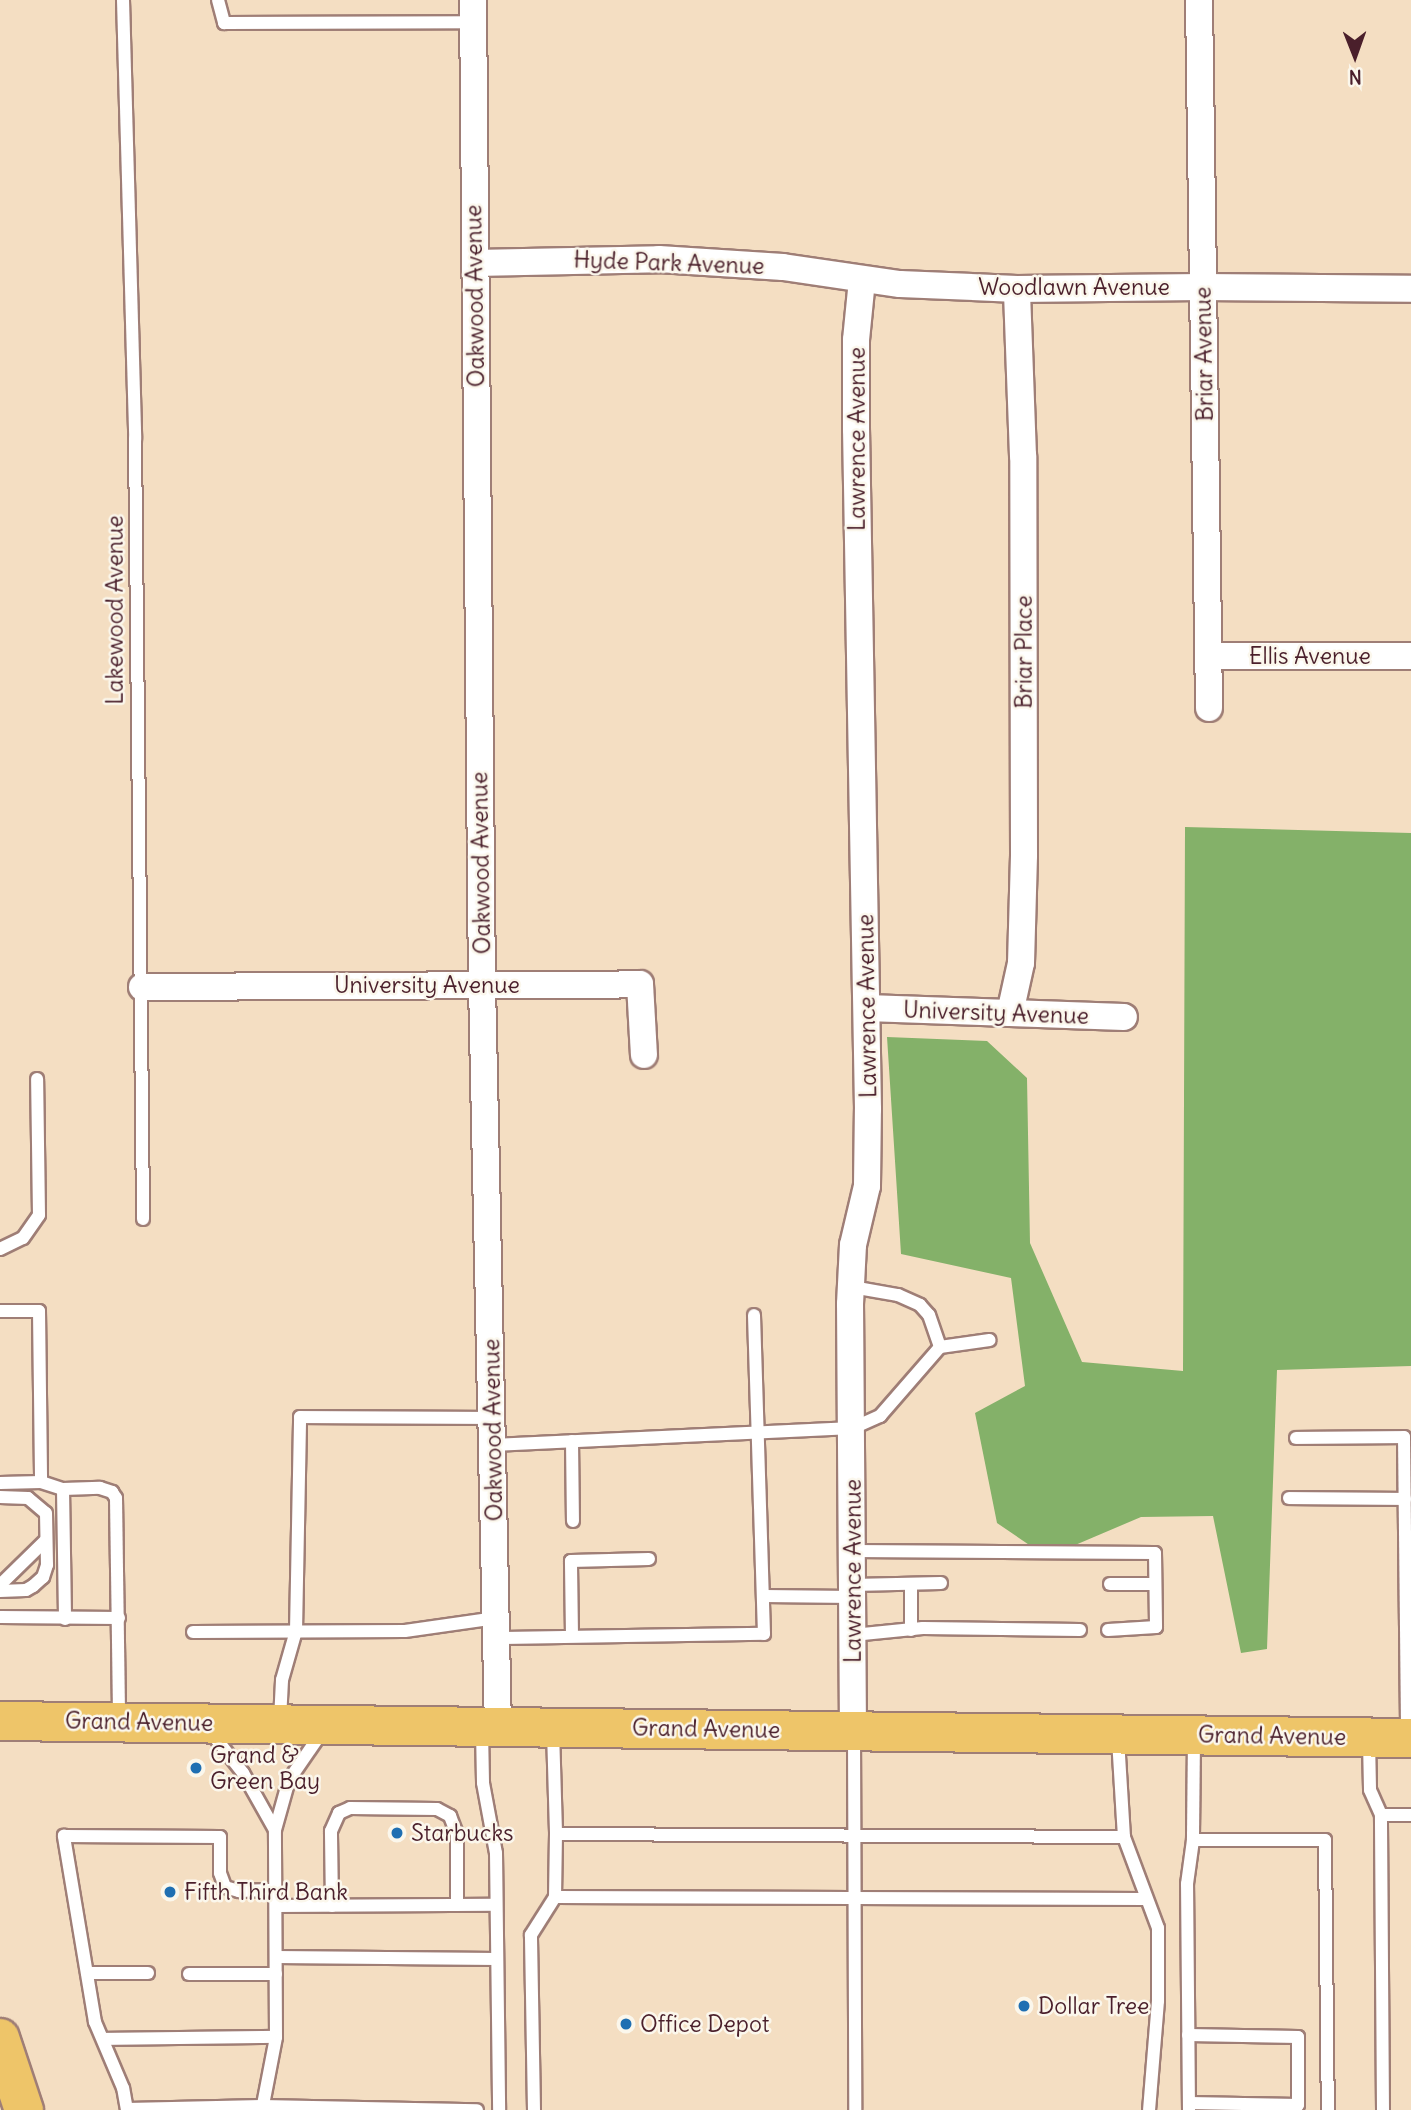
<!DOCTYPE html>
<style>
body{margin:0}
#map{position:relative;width:1411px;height:2110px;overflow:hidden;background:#f4dec2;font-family:Delius,sans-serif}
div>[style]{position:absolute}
.forest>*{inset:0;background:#84b169}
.roads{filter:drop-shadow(2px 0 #9f7e76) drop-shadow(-2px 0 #9f7e76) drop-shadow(0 2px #9f7e76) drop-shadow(0 -2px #9f7e76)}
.lane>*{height:12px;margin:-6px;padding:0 6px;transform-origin:6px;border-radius:6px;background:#fff}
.street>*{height:26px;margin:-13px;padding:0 13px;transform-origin:13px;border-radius:13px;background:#fff}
.primary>*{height:38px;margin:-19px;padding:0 19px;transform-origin:19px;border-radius:19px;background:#eec569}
.dots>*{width:19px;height:19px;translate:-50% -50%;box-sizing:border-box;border:4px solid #fbf7ec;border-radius:50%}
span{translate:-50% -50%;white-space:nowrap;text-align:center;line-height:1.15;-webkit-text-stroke:5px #fbf7ec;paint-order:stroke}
.street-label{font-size:23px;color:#4a1f2b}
.poi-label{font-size:23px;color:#4a1f2b}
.left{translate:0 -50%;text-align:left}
.north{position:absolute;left:1320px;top:21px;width:70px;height:70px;-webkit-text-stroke:5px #fbf7ec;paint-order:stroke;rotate:179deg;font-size:19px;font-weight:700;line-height:28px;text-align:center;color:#4a1f2b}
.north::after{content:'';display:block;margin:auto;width:24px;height:32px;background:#4a1f2b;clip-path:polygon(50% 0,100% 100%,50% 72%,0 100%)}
</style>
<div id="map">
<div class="forest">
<i style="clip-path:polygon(1185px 827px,1411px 833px,1411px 1366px,1277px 1370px,1267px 1649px,1241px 1653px,1213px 1516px,1141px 1517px,1047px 1557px,997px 1523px,975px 1413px,1025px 1386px,1011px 1278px,901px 1254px,887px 1037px,987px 1041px,1027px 1078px,1030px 1243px,1082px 1362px,1183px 1371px)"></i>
</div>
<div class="roads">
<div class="lane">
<i style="left:123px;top:0;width:438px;rotate:88.4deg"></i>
<i style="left:135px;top:438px;width:781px;rotate:89.41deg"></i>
<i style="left:218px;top:0;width:24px;rotate:75deg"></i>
<i style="left:224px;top:23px;width:249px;rotate:-0.2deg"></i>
<i style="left:0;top:1249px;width:25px;rotate:-26deg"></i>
<i style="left:23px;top:1238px;width:28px;rotate:-55deg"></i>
<i style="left:39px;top:1215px;width:136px;rotate:-90.8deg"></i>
<i style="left:852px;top:1287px;width:47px;rotate:9.9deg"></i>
<i style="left:898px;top:1295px;width:24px;rotate:24deg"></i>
<i style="left:920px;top:1305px;width:13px;rotate:48deg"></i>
<i style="left:929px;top:1315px;width:34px;rotate:71deg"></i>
<i style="left:0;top:1311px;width:39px"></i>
<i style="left:39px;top:1311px;width:171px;rotate:89.3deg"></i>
<i style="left:1296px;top:1438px;width:108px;rotate:-0.5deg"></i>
<i style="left:1404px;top:1437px;width:297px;rotate:89.4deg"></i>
<i style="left:572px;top:1441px;width:80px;rotate:89.3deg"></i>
<i style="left:493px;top:1445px;width:360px;rotate:-2.7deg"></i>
<i style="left:853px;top:1428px;width:30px;rotate:-24deg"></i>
<i style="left:880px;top:1416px;width:91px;rotate:-49deg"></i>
<i style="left:940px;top:1347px;width:50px;rotate:-8deg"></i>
<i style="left:0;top:1483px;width:41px;rotate:-1.4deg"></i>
<i style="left:41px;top:1482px;width:23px;rotate:18deg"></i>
<i style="left:63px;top:1489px;width:37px;rotate:-2deg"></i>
<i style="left:100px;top:1488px;width:13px;rotate:18deg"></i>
<i style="left:112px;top:1492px;width:7px;rotate:56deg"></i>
<i style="left:116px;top:1498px;width:221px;rotate:89.2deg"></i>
<i style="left:63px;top:1489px;width:130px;rotate:89.1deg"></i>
<i style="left:0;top:1497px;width:28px;rotate:2deg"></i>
<i style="left:28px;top:1498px;width:23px;rotate:40deg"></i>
<i style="left:46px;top:1513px;width:52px;rotate:88.9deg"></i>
<i style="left:47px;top:1565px;width:13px;rotate:108deg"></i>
<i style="left:43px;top:1577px;width:13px;rotate:138deg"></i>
<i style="left:33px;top:1586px;width:8px;rotate:150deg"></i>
<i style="left:26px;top:1590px;width:26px;rotate:178deg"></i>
<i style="left:1289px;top:1498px;width:116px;rotate:0.5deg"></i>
<i style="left:853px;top:1551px;width:302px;rotate:0.4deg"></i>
<i style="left:1155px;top:1553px;width:74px;rotate:89.2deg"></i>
<i style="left:1156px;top:1627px;width:48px;rotate:176.4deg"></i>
<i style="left:1110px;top:1584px;width:45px"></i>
<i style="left:0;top:1585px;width:64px;rotate:-44.4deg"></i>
<i style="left:853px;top:1585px;width:88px;rotate:-1.3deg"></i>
<i style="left:764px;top:1596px;width:89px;rotate:0.6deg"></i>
<i style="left:0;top:1617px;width:119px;rotate:0.5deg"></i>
<i style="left:911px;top:1630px;width:46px;rotate:-90deg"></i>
<i style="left:193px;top:1632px;width:212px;rotate:-0.3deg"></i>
<i style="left:405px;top:1631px;width:92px;rotate:-8.1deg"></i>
<i style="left:853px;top:1635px;width:70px;rotate:-5.7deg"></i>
<i style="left:923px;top:1628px;width:157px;rotate:0.7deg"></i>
<i style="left:572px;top:1636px;width:75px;rotate:-90.8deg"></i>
<i style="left:571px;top:1561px;width:78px;rotate:-1.5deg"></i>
<i style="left:496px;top:1638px;width:268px;rotate:-0.9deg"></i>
<i style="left:764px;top:1634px;width:319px;rotate:-91.8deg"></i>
<i style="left:280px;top:1720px;width:40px;rotate:-87.1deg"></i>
<i style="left:282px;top:1680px;width:51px;rotate:-74.1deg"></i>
<i style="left:296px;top:1631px;width:214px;rotate:-88.9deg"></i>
<i style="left:300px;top:1417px;width:193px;rotate:0.3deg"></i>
<i style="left:482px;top:1730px;width:53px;rotate:88.9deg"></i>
<i style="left:483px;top:1783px;width:71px;rotate:79.5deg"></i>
<i style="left:496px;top:1853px;width:257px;rotate:89.3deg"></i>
<i style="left:210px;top:1731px;width:53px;rotate:51.8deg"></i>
<i style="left:243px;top:1773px;width:65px;rotate:60.7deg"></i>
<i style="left:553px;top:1731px;width:103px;rotate:88.3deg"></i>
<i style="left:556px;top:1834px;width:568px;rotate:0.3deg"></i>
<i style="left:854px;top:1735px;width:375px;rotate:89.8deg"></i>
<i style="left:1118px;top:1739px;width:98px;rotate:86.5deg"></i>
<i style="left:1124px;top:1837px;width:97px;rotate:69.5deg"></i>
<i style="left:1158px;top:1928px;width:73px;rotate:90deg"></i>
<i style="left:1158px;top:2001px;width:109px;rotate:94.7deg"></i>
<i style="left:1194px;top:1739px;width:101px;rotate:90.6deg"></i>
<i style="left:1193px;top:1840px;width:132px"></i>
<i style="left:1325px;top:1840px;width:270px;rotate:89.4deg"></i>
<i style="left:1369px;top:1741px;width:49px;rotate:88.8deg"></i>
<i style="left:1370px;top:1790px;width:27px;rotate:66deg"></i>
<i style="left:556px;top:1834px;width:63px;rotate:90.9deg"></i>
<i style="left:555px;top:1897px;width:591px;rotate:0.19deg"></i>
<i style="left:276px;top:1906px;width:220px;rotate:-0.3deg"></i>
<i style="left:332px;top:1906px;width:75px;rotate:-90.8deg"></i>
<i style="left:331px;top:1831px;width:20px;rotate:-66deg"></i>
<i style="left:339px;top:1813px;width:12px;rotate:-24deg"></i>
<i style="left:350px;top:1808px;width:87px;rotate:0.7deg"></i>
<i style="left:437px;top:1809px;width:15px;rotate:28deg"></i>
<i style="left:450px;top:1816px;width:19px;rotate:69deg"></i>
<i style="left:457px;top:1834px;width:71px;rotate:90deg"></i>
<i style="left:276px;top:1957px;width:221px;rotate:0.5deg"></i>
<i style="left:87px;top:1973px;width:61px"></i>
<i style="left:189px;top:1974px;width:87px"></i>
<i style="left:1188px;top:2035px;width:110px;rotate:1deg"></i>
<i style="left:1298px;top:2037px;width:68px;rotate:90deg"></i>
<i style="left:1298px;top:2105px;width:109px;rotate:-178.9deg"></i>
<i style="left:103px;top:2039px;width:173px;rotate:-0.7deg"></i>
<i style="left:127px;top:2109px;width:135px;rotate:-1.3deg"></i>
<i style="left:262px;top:2106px;width:215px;rotate:1.1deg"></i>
<i style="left:127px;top:2110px;width:22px;rotate:-100deg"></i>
<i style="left:123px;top:2088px;width:72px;rotate:-113deg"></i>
<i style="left:95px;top:2022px;width:189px;rotate:-99.5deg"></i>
<i style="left:64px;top:1836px;width:156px;rotate:0.4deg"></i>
<i style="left:220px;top:1837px;width:36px;rotate:90deg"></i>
<i style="left:220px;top:1873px;width:15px;rotate:70deg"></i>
<i style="left:225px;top:1887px;width:15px;rotate:16deg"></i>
<i style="left:239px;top:1891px;width:37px;rotate:-2deg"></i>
<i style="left:262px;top:2110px;width:74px;rotate:-79.1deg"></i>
<i style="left:276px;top:2037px;width:207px;rotate:-90.3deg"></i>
<i style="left:275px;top:1830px;width:52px;rotate:-74.4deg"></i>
<i style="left:289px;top:1780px;width:58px;rotate:-55.5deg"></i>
<i style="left:534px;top:2110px;width:175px;rotate:-91deg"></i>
<i style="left:531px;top:1935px;width:45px;rotate:-57.7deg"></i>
<i style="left:1189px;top:2110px;width:226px;rotate:-90.5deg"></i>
<i style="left:1187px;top:1884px;width:44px;rotate:-82.2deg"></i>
<i style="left:1383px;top:2110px;width:295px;rotate:-90.4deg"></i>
<i style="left:1381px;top:1815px;width:30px"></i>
</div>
<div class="street">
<i style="left:473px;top:0;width:984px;rotate:89.48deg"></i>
<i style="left:482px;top:984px;width:743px;rotate:88.77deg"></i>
<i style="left:1199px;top:0;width:708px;rotate:89.19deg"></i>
<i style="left:475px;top:263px;width:184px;rotate:-1.2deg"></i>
<i style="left:659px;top:259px;width:124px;rotate:3.7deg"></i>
<i style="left:783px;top:267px;width:118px;rotate:8.3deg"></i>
<i style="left:900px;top:284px;width:117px;rotate:2.4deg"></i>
<i style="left:1017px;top:289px;width:185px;rotate:-0.6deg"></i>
<i style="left:1202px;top:287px;width:209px;rotate:0.5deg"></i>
<i style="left:1209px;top:656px;width:202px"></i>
<i style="left:142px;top:987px;width:498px;rotate:-0.3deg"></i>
<i style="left:640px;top:984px;width:71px;rotate:86.8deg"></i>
<i style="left:867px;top:1008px;width:257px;rotate:2deg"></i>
<i style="left:1010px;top:1013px;width:51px;rotate:-77.6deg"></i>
<i style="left:1021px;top:963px;width:108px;rotate:-88.4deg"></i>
<i style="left:1024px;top:855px;width:399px;rotate:-90.1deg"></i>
<i style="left:1023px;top:456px;width:167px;rotate:-92.1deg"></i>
<i style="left:853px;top:1731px;width:427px;rotate:-90.4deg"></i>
<i style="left:850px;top:1304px;width:59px;rotate:-87.1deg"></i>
<i style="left:853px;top:1245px;width:61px;rotate:-76.7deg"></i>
<i style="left:867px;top:1186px;width:77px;rotate:-89.3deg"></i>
<i style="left:868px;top:1109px;width:680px;rotate:-91.01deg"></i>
<i style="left:856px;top:429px;width:89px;rotate:-90deg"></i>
<i style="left:856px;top:340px;width:60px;rotate:-84.3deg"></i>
</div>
<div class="primary">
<i style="left:0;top:1721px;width:1411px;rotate:0.69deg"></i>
<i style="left:0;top:2038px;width:76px;rotate:71.6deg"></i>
</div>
</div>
<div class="dots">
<i style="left:196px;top:1768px;background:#1f6fb2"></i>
<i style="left:397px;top:1833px;background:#1f6fb2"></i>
<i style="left:170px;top:1892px;background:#1f6fb2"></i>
<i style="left:1024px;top:2006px;background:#1f6fb2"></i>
<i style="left:626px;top:2024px;background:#1f6fb2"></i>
</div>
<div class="street-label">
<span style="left:669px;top:263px;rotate:2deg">Hyde Park Avenue</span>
<span style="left:1074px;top:287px">Woodlawn Avenue</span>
<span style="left:475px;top:296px;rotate:-91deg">Oakwood Avenue</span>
<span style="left:1204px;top:354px;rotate:-91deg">Briar Avenue</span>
<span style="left:857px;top:439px;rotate:-90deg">Lawrence Avenue</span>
<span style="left:115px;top:610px;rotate:-90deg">Lakewood Avenue</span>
<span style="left:1024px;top:652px;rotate:-90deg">Briar Place</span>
<span style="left:1310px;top:656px">Ellis Avenue</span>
<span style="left:481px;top:863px;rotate:-91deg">Oakwood Avenue</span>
<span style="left:427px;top:985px">University Avenue</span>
<span style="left:867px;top:1006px;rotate:-91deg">Lawrence Avenue</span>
<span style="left:996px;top:1013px;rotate:2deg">University Avenue</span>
<span style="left:493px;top:1430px;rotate:-91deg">Oakwood Avenue</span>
<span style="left:853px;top:1571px;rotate:-90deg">Lawrence Avenue</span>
<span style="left:139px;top:1722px;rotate:1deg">Grand Avenue</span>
<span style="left:706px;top:1729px;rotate:1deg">Grand Avenue</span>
<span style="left:1272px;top:1736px;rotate:1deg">Grand Avenue</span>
</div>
<div class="poi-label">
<span class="left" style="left:210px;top:1768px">Grand &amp;<br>Green Bay</span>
<span class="left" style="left:411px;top:1833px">Starbucks</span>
<span class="left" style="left:184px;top:1892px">Fifth Third Bank</span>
<span class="left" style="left:1038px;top:2006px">Dollar Tree</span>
<span class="left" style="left:640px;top:2024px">Office Depot</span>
</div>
<div class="north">N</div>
</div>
